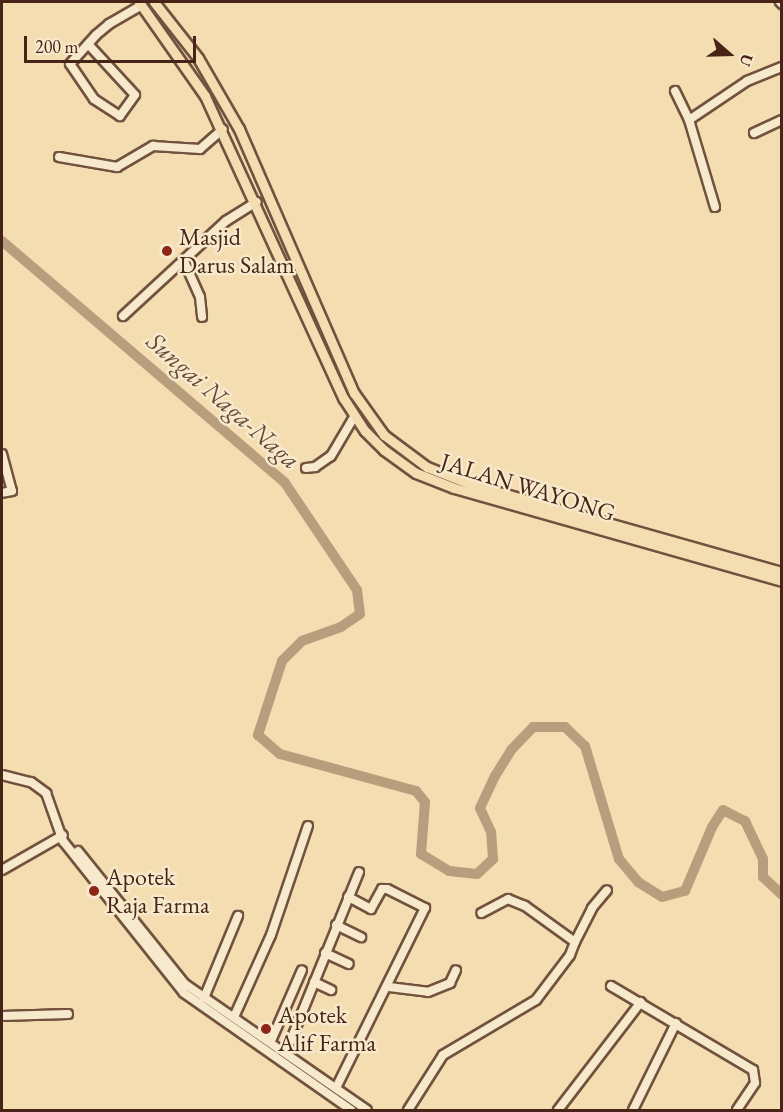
<!DOCTYPE html>
<style>
body{margin:0}
#map{position:relative;width:783px;height:1112px;overflow:hidden;background:#f3ddb1;font-family:"EB Garamond",serif}
div>[style]{position:absolute}
.river>*{height:10px;margin:-5px;padding:0 5px;transform-origin:5px;border-radius:5px;background:#b99e7d}
.roads{filter:drop-shadow(2px 0 #72523e) drop-shadow(-2px 0 #72523e) drop-shadow(0 2px #72523e) drop-shadow(0 -2px #72523e)}
.minor>*{height:8px;margin:-4px;padding:0 4px;transform-origin:4px;border-radius:4px;background:#f7e9cc}
.major>*{height:9px;margin:-4.5px;padding:0 4.5px;transform-origin:4.5px;border-radius:4.5px;background:#f3ddb1}
.dots>*{width:16px;height:16px;translate:-50% -50%;box-sizing:border-box;border:3px solid #f7e9cc;border-radius:50%}
span{translate:-50% -50%;white-space:nowrap;text-align:center;line-height:1.15;-webkit-text-stroke:5px #f7e9cc;paint-order:stroke}
.poi-label{font-size:24px;color:#472417}
.left{translate:0 -50%;text-align:left}
.street-label{font-size:24px;color:#472417}
.water-label{font-size:26px;color:#694936;font-style:italic}
.frame{position:absolute;inset:0;border:3px solid #472417;pointer-events:none}
.north{position:absolute;left:699px;top:24px;width:60px;height:60px;-webkit-text-stroke:4px #f7e9cc;paint-order:stroke;rotate:110deg;font-size:16px;font-weight:700;line-height:24px;text-align:center;color:#472417}
.north::after{content:'';display:block;margin:auto;width:21px;height:27px;background:#472417;clip-path:polygon(50% 0,100% 100%,50% 72%,0 100%)}
.scale{position:absolute;left:24px;top:36px;width:172px;height:27px;box-sizing:border-box;border:3px solid #472417;border-top:0;padding-left:8px;font-size:18px;line-height:21px;white-space:nowrap;color:#472417;-webkit-text-stroke:4px #f7e9cc;paint-order:stroke}
</style>
<div id="map">
<div class="river">
<i style="left:2px;top:241px;width:372px;rotate:40.5deg"></i>
<i style="left:285px;top:483px;width:129px;rotate:56.1deg"></i>
<i style="left:357px;top:590px;width:24px;rotate:83deg"></i>
<i style="left:360px;top:614px;width:23px;rotate:146deg"></i>
<i style="left:341px;top:627px;width:41px;rotate:160.3deg"></i>
<i style="left:302px;top:641px;width:28px;rotate:135deg"></i>
<i style="left:282px;top:661px;width:78px;rotate:108deg"></i>
<i style="left:258px;top:735px;width:29px;rotate:41deg"></i>
<i style="left:280px;top:754px;width:141px;rotate:15.2deg"></i>
<i style="left:416px;top:791px;width:14px;rotate:51deg"></i>
<i style="left:425px;top:802px;width:52px;rotate:94.4deg"></i>
<i style="left:421px;top:854px;width:33px;rotate:31deg"></i>
<i style="left:449px;top:871px;width:28px;rotate:6deg"></i>
<i style="left:477px;top:874px;width:22px;rotate:-43deg"></i>
<i style="left:493px;top:859px;width:27px;rotate:-94deg"></i>
<i style="left:491px;top:832px;width:26px;rotate:-115deg"></i>
<i style="left:480px;top:808px;width:35px;rotate:-65deg"></i>
<i style="left:495px;top:776px;width:31px;rotate:-58deg"></i>
<i style="left:511px;top:750px;width:32px;rotate:-46deg"></i>
<i style="left:533px;top:727px;width:32px"></i>
<i style="left:565px;top:727px;width:28px;rotate:44deg"></i>
<i style="left:585px;top:746px;width:118px;rotate:73.3deg"></i>
<i style="left:619px;top:859px;width:30px;rotate:50deg"></i>
<i style="left:638px;top:882px;width:28px;rotate:32deg"></i>
<i style="left:662px;top:897px;width:24px;rotate:-15deg"></i>
<i style="left:685px;top:891px;width:69px;rotate:-67.1deg"></i>
<i style="left:712px;top:827px;width:20px;rotate:-57deg"></i>
<i style="left:723px;top:810px;width:25px;rotate:27deg"></i>
<i style="left:745px;top:821px;width:42px;rotate:64.7deg"></i>
<i style="left:763px;top:859px;width:18px;rotate:90deg"></i>
<i style="left:763px;top:877px;width:26px;rotate:43deg"></i>
</div>
<div class="roads">
<div class="minor">
<i style="left:780px;top:2px;width:3px;rotate:45deg"></i>
<i style="left:88px;top:44px;width:69px;rotate:47.3deg"></i>
<i style="left:135px;top:95px;width:26px;rotate:126deg"></i>
<i style="left:120px;top:116px;width:31px;rotate:-147deg"></i>
<i style="left:94px;top:99px;width:42px;rotate:-124.4deg"></i>
<i style="left:70px;top:64px;width:39px;rotate:-48deg"></i>
<i style="left:96px;top:35px;width:17px;rotate:-40deg"></i>
<i style="left:109px;top:24px;width:38px;rotate:-30deg"></i>
<i style="left:675px;top:91px;width:32px;rotate:64deg"></i>
<i style="left:754px;top:133px;width:31px;rotate:-25deg"></i>
<i style="left:59px;top:157px;width:59px;rotate:9.8deg"></i>
<i style="left:117px;top:167px;width:42px;rotate:-30.3deg"></i>
<i style="left:153px;top:146px;width:47px;rotate:3.7deg"></i>
<i style="left:200px;top:149px;width:30px;rotate:-41deg"></i>
<i style="left:715px;top:207px;width:91px;rotate:-106.6deg"></i>
<i style="left:689px;top:120px;width:70px;rotate:-33.9deg"></i>
<i style="left:747px;top:81px;width:38px;rotate:-22deg"></i>
<i style="left:184px;top:261px;width:39px;rotate:66deg"></i>
<i style="left:200px;top:297px;width:20px;rotate:84deg"></i>
<i style="left:123px;top:316px;width:140px;rotate:-42.7deg"></i>
<i style="left:226px;top:221px;width:36px;rotate:-32deg"></i>
<i style="left:2px;top:454px;width:38px;rotate:75deg"></i>
<i style="left:12px;top:491px;width:10px;rotate:169deg"></i>
<i style="left:306px;top:468px;width:9px;rotate:-6deg"></i>
<i style="left:315px;top:467px;width:19px;rotate:-35deg"></i>
<i style="left:331px;top:456px;width:45px;rotate:-59.5deg"></i>
<i style="left:2px;top:775px;width:30px;rotate:14deg"></i>
<i style="left:31px;top:782px;width:19px;rotate:36deg"></i>
<i style="left:46px;top:793px;width:51px;rotate:70.5deg"></i>
<i style="left:63px;top:841px;width:194px;rotate:51.5deg"></i>
<i style="left:184px;top:993px;width:204px;rotate:35deg"></i>
<i style="left:78px;top:851px;width:171px;rotate:51.2deg"></i>
<i style="left:185px;top:984px;width:221px;rotate:34.7deg"></i>
<i style="left:2px;top:870px;width:70px;rotate:-29.8deg"></i>
<i style="left:336px;top:925px;width:28px;rotate:26deg"></i>
<i style="left:575px;top:942px;width:38px;rotate:-63deg"></i>
<i style="left:592px;top:908px;width:23px;rotate:-50deg"></i>
<i style="left:325px;top:953px;width:26px;rotate:25deg"></i>
<i style="left:314px;top:982px;width:19px;rotate:25deg"></i>
<i style="left:611px;top:986px;width:165px;rotate:30.6deg"></i>
<i style="left:753px;top:1070px;width:13px;rotate:81deg"></i>
<i style="left:755px;top:1083px;width:32px;rotate:124deg"></i>
<i style="left:389px;top:987px;width:39px;rotate:7deg"></i>
<i style="left:428px;top:992px;width:24px;rotate:-22deg"></i>
<i style="left:450px;top:983px;width:14px;rotate:-65deg"></i>
<i style="left:204px;top:998px;width:89px;rotate:-67.5deg"></i>
<i style="left:2px;top:1016px;width:66px;rotate:-1.7deg"></i>
<i style="left:234px;top:1017px;width:90px;rotate:-65.7deg"></i>
<i style="left:271px;top:935px;width:115px;rotate:-71.3deg"></i>
<i style="left:271px;top:1041px;width:77px;rotate:-66.4deg"></i>
<i style="left:286px;top:1052px;width:194px;rotate:-67.9deg"></i>
<i style="left:336px;top:1088px;width:201px;rotate:-63.7deg"></i>
<i style="left:425px;top:908px;width:42px;rotate:-153.4deg"></i>
<i style="left:387px;top:889px;width:5px;rotate:180deg"></i>
<i style="left:382px;top:889px;width:23px;rotate:119deg"></i>
<i style="left:371px;top:909px;width:26px;rotate:-152deg"></i>
<i style="left:408px;top:1110px;width:65px;rotate:-57.5deg"></i>
<i style="left:443px;top:1055px;width:108px;rotate:-30.6deg"></i>
<i style="left:536px;top:1000px;width:56px;rotate:-52.9deg"></i>
<i style="left:570px;top:955px;width:14px;rotate:-69deg"></i>
<i style="left:575px;top:942px;width:62px;rotate:-144.2deg"></i>
<i style="left:525px;top:906px;width:18px;rotate:-158deg"></i>
<i style="left:508px;top:899px;width:30px;rotate:152deg"></i>
<i style="left:558px;top:1110px;width:136px;rotate:-52.5deg"></i>
<i style="left:633px;top:1110px;width:97px;rotate:-63.7deg"></i>
</div>
<div class="major">
<i style="left:139px;top:2px;width:115px;rotate:54.9deg"></i>
<i style="left:205px;top:96px;width:333px;rotate:65.4deg"></i>
<i style="left:344px;top:399px;width:38px;rotate:57deg"></i>
<i style="left:365px;top:431px;width:27px;rotate:45deg"></i>
<i style="left:384px;top:450px;width:39px;rotate:36deg"></i>
<i style="left:416px;top:473px;width:41px;rotate:21.5deg"></i>
<i style="left:454px;top:488px;width:341px;rotate:15.8deg"></i>
<i style="left:154px;top:2px;width:71px;rotate:51.8deg"></i>
<i style="left:198px;top:58px;width:82px;rotate:60deg"></i>
<i style="left:239px;top:129px;width:288px;rotate:66.5deg"></i>
<i style="left:354px;top:393px;width:52px;rotate:54.5deg"></i>
<i style="left:384px;top:435px;width:54px;rotate:36.7deg"></i>
<i style="left:427px;top:467px;width:46px;rotate:21.6deg"></i>
<i style="left:470px;top:484px;width:324px;rotate:15.8deg"></i>
</div>
</div>
<div class="dots">
<i style="left:167px;top:251px;background:#8f2418"></i>
<i style="left:94px;top:891px;background:#8f2418"></i>
<i style="left:266px;top:1029px;background:#8f2418"></i>
</div>
<div class="poi-label">
<span class="left" style="left:179px;top:251px">Masjid<br>Darus Salam</span>
<span class="left" style="left:106px;top:891px">Apotek<br>Raja Farma</span>
<span class="left" style="left:278px;top:1029px">Apotek<br>Alif Farma</span>
</div>
<div class="street-label">
<span style="left:528px;top:487px;rotate:17deg">JALAN WAYONG</span>
</div>
<div class="water-label">
<span style="left:223px;top:401px;rotate:41deg">Sungai Naga-Naga</span>
</div>
<div class="frame"></div>
<div class="north">U</div>
<div class="scale">200 m</div>
</div>
